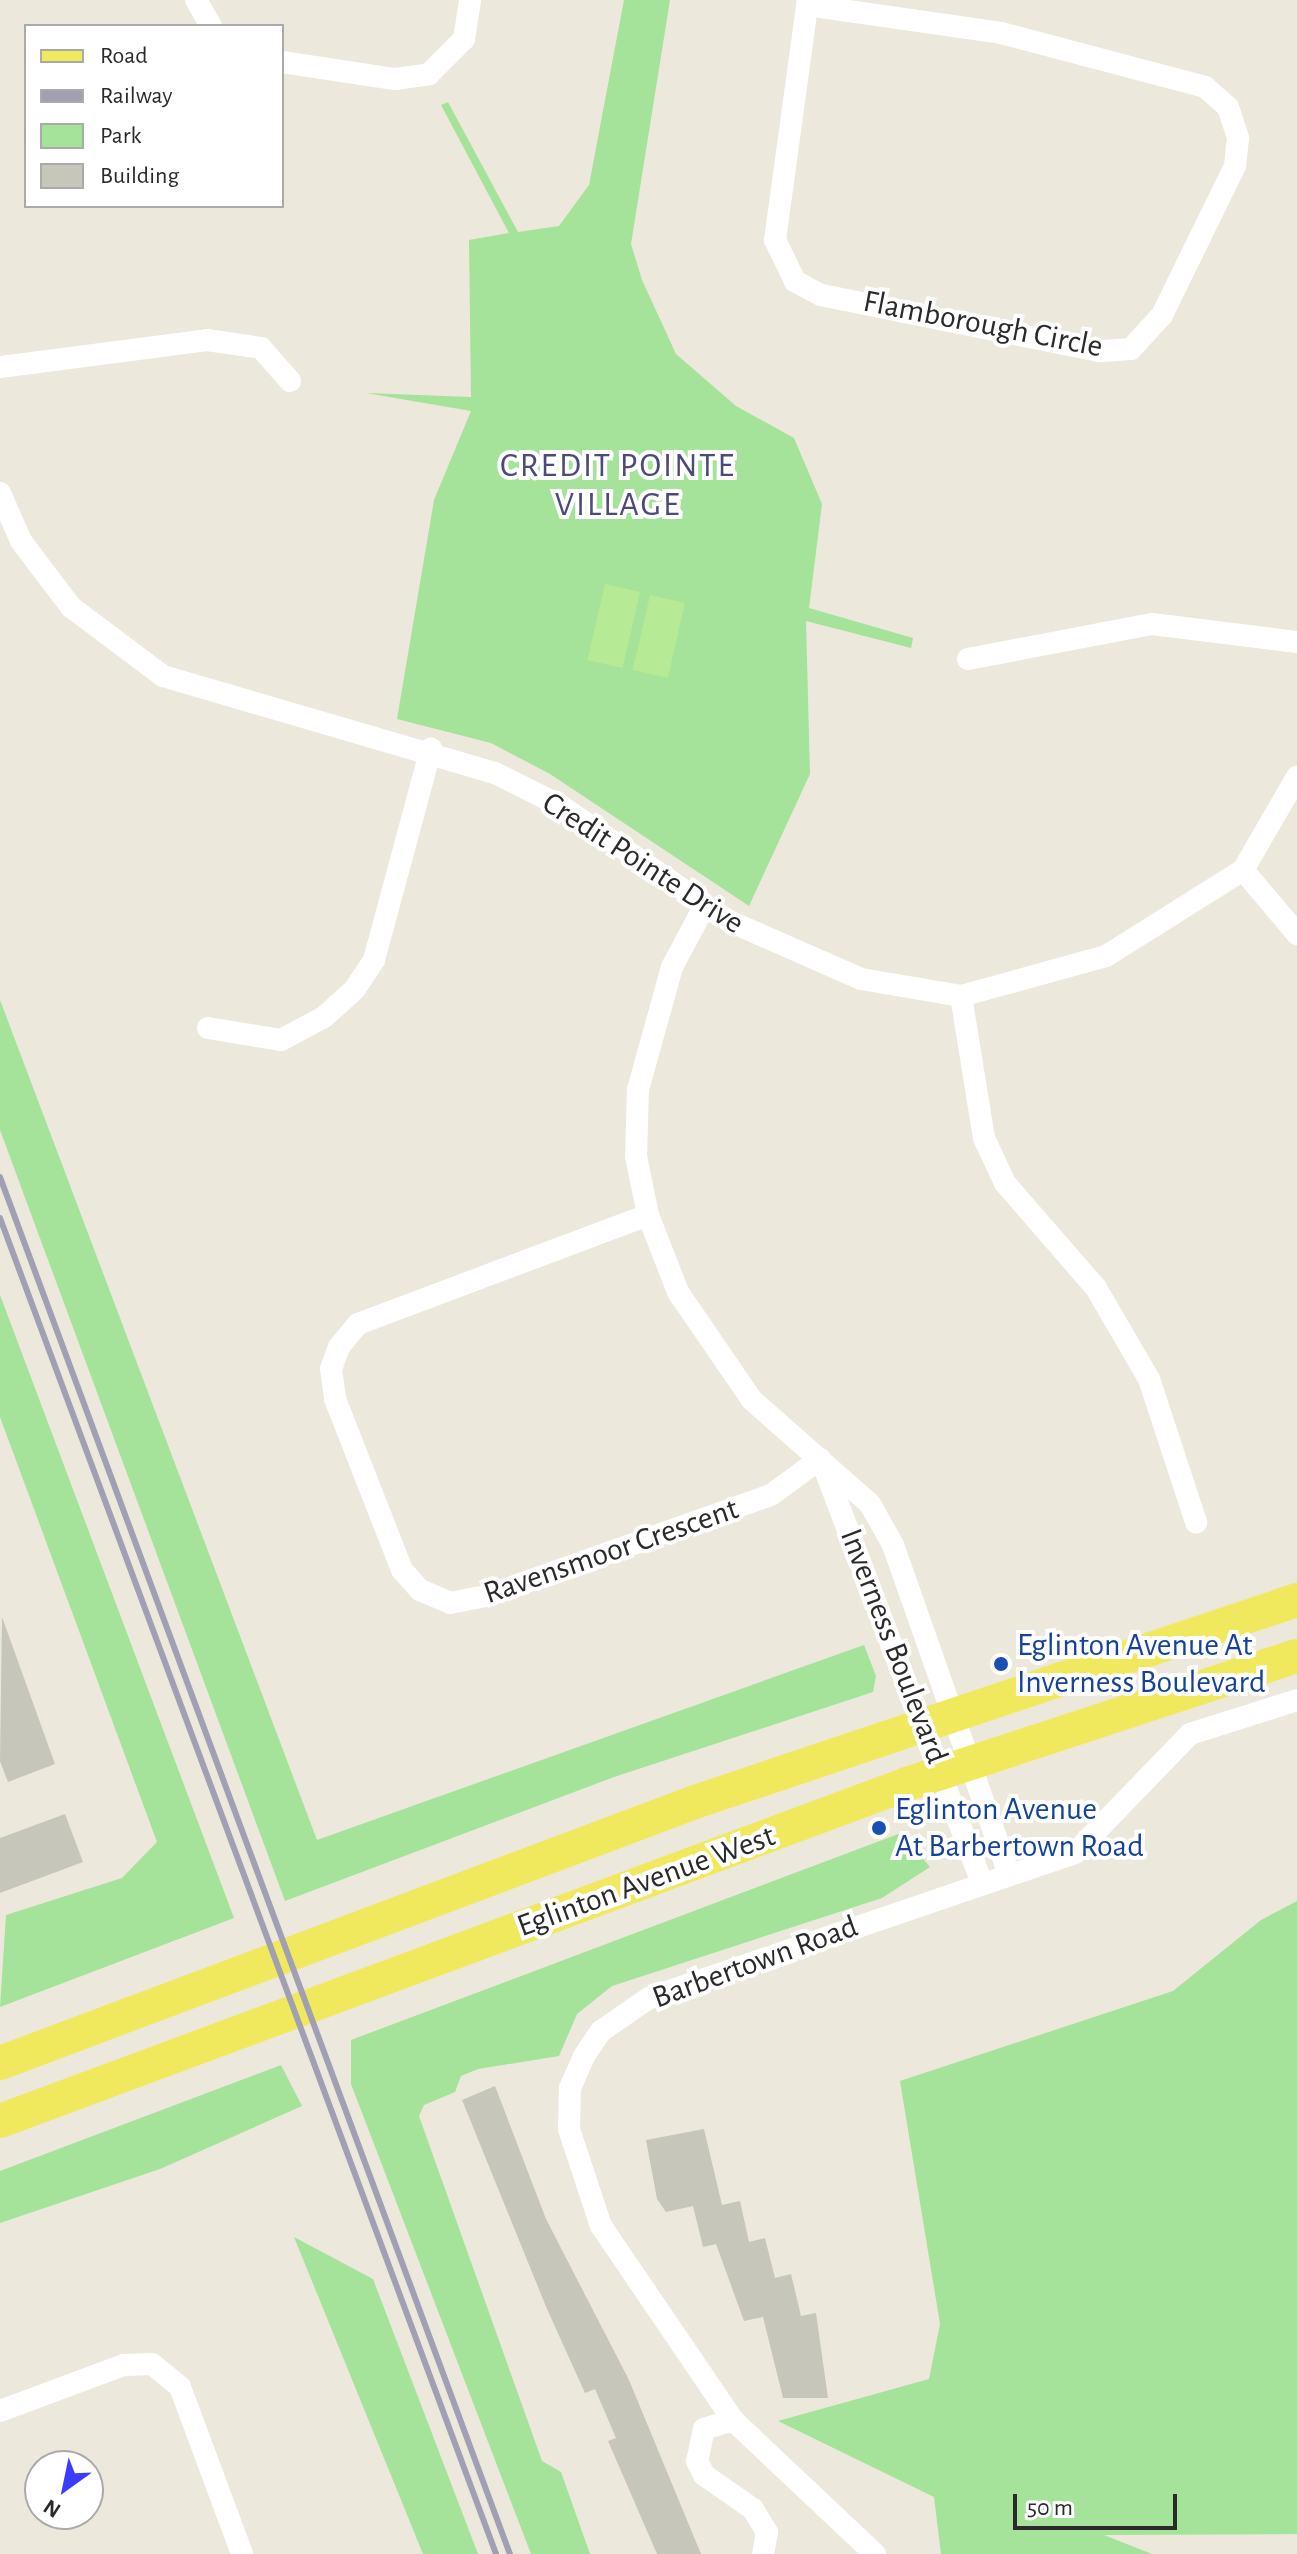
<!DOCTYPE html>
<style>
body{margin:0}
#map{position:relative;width:1297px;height:2554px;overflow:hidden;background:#ece8dc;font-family:"Alegreya Sans",sans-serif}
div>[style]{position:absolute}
.green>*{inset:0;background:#a4e399}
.pitch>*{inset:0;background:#b6ea94;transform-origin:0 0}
.building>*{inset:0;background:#c7c6bb}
.minor>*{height:22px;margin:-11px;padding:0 11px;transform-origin:11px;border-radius:11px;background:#fff}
.primary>*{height:34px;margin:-17px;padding:0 17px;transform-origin:17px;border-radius:17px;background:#f0e95d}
.rail>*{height:6px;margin:-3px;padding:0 3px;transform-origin:3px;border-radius:3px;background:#a09fb4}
.dots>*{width:22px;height:22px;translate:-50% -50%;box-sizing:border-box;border:4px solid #fff;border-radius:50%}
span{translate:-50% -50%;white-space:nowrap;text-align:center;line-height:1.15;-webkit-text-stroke:8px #fff;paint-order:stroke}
.street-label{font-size:32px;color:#2a2a2a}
.transit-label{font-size:32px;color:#164399}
.left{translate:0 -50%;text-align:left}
.neighbourhood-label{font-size:34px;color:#4b4a7b;letter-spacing:2px}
.legend{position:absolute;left:24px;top:24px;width:260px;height:184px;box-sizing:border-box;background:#fff;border:2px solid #aaa;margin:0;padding:10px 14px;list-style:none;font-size:24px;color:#2a2a2a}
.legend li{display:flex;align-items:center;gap:16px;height:40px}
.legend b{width:40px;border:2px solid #aaa}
.north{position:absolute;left:24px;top:2450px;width:80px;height:80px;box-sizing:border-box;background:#fff;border:2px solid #aaa;border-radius:50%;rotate:213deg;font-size:22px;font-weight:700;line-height:32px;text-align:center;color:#2a2a2a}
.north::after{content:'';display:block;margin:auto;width:28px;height:36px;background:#3c3df9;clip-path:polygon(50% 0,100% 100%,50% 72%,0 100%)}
.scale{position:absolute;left:1013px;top:2494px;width:164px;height:36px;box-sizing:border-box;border:4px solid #2a2a2a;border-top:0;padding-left:10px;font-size:24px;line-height:28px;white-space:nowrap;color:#2a2a2a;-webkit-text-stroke:6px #fff;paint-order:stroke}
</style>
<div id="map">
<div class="green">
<i style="clip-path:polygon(624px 0,670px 0,631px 244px,642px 280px,676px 354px,736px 406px,794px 438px,822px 504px,809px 608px,913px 638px,911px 648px,806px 621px,810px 774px,749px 906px,550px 774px,491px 743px,397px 719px,434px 500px,471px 411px,366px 393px,471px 397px,469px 240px,509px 233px,441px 105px,448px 102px,518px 232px,559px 226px,589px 185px)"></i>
<i style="clip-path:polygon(0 1000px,317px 1840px,864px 1645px,876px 1676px,873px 1692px,614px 1777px,285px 1901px,0 1130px)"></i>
<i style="clip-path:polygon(0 1295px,234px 1918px,0 2007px,6px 1915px,122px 1878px,157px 1842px,0 1417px)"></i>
<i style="clip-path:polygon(901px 1833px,930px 1867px,882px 1898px,612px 1986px,577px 2014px,559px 2056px,478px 2069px,461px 2076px,455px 2092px,424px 2105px,419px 2116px,542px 2461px,561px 2472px,590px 2554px,531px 2554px,351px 2084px,351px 2040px)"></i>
<i style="clip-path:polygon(1297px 1901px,1297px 2534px,1104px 2535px,1152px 2554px,941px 2554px,934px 2497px,778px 2421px,929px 2379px,940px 2324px,900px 2081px,1173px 1991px,1261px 1920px)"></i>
<i style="clip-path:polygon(281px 2065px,302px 2106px,160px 2169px,0 2223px,0 2171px)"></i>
<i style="clip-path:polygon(294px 2237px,373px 2279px,478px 2554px,423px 2554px)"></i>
</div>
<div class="pitch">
<i style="left:605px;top:584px;width:36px;height:78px;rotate:13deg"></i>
<i style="left:650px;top:595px;width:36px;height:77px;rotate:13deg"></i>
</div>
<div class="building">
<i style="clip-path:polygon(2px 1617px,55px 1764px,8px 1782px,0 1761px)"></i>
<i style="clip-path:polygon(65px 1814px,83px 1862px,0 1893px,0 1838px)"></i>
<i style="clip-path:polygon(495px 2086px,546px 2219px,629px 2380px,701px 2554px,657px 2554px,608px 2441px,616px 2438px,595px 2389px,585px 2393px,547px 2309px,462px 2100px)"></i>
<i style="clip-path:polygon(704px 2129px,722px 2205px,740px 2201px,749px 2242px,765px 2238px,775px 2278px,791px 2274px,801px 2316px,816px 2313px,828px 2398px,783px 2398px,763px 2317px,744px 2321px,716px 2244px,703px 2247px,693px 2206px,666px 2212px,657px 2199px,646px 2140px)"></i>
</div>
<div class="minor">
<i style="left:196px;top:0;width:30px;rotate:60deg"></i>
<i style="left:807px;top:5px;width:196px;rotate:8.2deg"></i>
<i style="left:1001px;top:33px;width:211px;rotate:14.8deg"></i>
<i style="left:1205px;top:87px;width:30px;rotate:41deg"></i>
<i style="left:1228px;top:107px;width:33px;rotate:72deg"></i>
<i style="left:1238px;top:138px;width:28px;rotate:96deg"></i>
<i style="left:1235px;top:166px;width:166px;rotate:116.1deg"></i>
<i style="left:1162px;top:315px;width:46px;rotate:132.4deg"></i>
<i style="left:1131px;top:349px;width:32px;rotate:176deg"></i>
<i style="left:1099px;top:351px;width:284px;rotate:-168.6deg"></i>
<i style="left:821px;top:295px;width:30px;rotate:-152deg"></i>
<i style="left:795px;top:281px;width:46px;rotate:-116deg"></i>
<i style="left:775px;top:240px;width:237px;rotate:-82.2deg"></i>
<i style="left:807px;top:5px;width:5px;rotate:-79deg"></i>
<i style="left:282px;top:62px;width:114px;rotate:8.6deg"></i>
<i style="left:395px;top:79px;width:34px;rotate:-8deg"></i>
<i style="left:429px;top:74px;width:49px;rotate:-45deg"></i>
<i style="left:464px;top:39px;width:39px;rotate:-81deg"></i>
<i style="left:0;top:367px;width:209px;rotate:-7.4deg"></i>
<i style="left:207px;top:340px;width:55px;rotate:8.4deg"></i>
<i style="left:261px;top:348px;width:44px;rotate:48.7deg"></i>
<i style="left:0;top:493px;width:52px;rotate:66.4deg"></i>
<i style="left:21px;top:541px;width:83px;rotate:52.9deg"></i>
<i style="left:71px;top:607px;width:115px;rotate:36.9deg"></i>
<i style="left:163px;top:676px;width:346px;rotate:16.3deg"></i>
<i style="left:495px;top:773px;width:74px;rotate:26.6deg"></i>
<i style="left:561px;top:806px;width:204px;rotate:34.4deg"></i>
<i style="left:729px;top:921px;width:144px;rotate:23.7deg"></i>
<i style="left:861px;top:979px;width:101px;rotate:9.6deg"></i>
<i style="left:961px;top:996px;width:150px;rotate:-15.4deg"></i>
<i style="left:1106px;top:956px;width:162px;rotate:-32.1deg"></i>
<i style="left:1243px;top:870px;width:108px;rotate:-59.9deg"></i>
<i style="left:968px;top:659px;width:187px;rotate:-10.8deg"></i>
<i style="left:1152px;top:624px;width:146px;rotate:7.1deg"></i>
<i style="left:1243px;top:870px;width:84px;rotate:49.8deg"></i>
<i style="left:704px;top:907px;width:68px;rotate:118.1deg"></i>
<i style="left:672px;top:967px;width:128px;rotate:105.5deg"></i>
<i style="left:638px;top:1090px;width:66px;rotate:91.7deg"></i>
<i style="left:636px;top:1156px;width:60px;rotate:78.5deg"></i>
<i style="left:648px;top:1215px;width:83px;rotate:68.7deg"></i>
<i style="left:678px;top:1292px;width:131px;rotate:55.6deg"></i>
<i style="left:752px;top:1400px;width:157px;rotate:41.4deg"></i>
<i style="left:870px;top:1504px;width:47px;rotate:60.7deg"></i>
<i style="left:893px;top:1545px;width:346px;rotate:70.6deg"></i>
<i style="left:961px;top:996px;width:144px;rotate:80.8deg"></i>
<i style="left:984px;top:1138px;width:50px;rotate:65deg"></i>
<i style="left:1005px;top:1183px;width:139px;rotate:49.1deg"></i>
<i style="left:1096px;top:1288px;width:105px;rotate:59.8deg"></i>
<i style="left:1149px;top:1379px;width:151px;rotate:71.8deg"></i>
<i style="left:208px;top:1028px;width:74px;rotate:9.3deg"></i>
<i style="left:281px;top:1040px;width:49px;rotate:-28.1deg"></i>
<i style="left:324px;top:1017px;width:40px;rotate:-42deg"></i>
<i style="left:354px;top:990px;width:36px;rotate:-56deg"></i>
<i style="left:374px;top:960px;width:219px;rotate:-74.9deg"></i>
<i style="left:648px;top:1215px;width:310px;rotate:159.4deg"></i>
<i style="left:358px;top:1324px;width:30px;rotate:130deg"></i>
<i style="left:339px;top:1347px;width:23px;rotate:110deg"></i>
<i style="left:331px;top:1369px;width:30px;rotate:82deg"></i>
<i style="left:335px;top:1399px;width:184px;rotate:68.6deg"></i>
<i style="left:402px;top:1570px;width:27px;rotate:48deg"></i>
<i style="left:420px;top:1590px;width:33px;rotate:23deg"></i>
<i style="left:450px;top:1603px;width:38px;rotate:-11deg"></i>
<i style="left:487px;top:1596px;width:301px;rotate:-19.6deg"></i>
<i style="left:771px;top:1495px;width:61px;rotate:-36.3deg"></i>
<i style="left:824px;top:1467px;width:442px;rotate:69.2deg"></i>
<i style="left:0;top:2411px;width:132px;rotate:-20.4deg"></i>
<i style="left:124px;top:2365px;width:28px;rotate:-2deg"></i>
<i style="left:152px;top:2364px;width:36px;rotate:39deg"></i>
<i style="left:180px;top:2387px;width:178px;rotate:69.6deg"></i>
<i style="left:733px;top:2420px;width:30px;rotate:163deg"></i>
<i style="left:704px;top:2429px;width:33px;rotate:102deg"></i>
<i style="left:697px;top:2461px;width:16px;rotate:63deg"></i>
<i style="left:704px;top:2475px;width:60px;rotate:34.8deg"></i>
<i style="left:753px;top:2509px;width:27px;rotate:59deg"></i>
<i style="left:767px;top:2532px;width:22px;rotate:100deg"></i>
<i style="left:875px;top:2554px;width:195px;rotate:-136.7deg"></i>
<i style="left:733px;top:2420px;width:235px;rotate:-124.2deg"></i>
<i style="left:601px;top:2226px;width:102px;rotate:-108.3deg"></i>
<i style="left:569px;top:2129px;width:41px;rotate:-88.6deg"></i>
<i style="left:570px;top:2088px;width:35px;rotate:-66deg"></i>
<i style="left:584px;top:2056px;width:30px;rotate:-56deg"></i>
<i style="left:601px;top:2031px;width:58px;rotate:-34.5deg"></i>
<i style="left:649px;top:1998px;width:450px;rotate:-18.8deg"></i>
<i style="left:1075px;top:1853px;width:165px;rotate:-46deg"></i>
<i style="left:1190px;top:1734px;width:112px;rotate:-17.6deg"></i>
</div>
<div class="primary">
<i style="left:0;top:2063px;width:742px;rotate:-20.58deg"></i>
<i style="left:695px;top:1802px;width:635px;rotate:-18.55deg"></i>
<i style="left:0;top:2121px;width:968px;rotate:-20.38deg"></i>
<i style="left:907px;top:1784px;width:410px;rotate:-18.2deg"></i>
</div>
<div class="rail">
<i style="left:0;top:1177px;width:1468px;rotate:69.68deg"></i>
<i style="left:0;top:1218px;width:1425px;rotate:69.63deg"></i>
</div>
<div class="dots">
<i style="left:1001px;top:1664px;background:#1a4fb4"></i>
<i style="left:879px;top:1828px;background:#1a4fb4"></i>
</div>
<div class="street-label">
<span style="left:983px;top:324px;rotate:11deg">Flamborough Circle</span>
<span style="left:643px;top:863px;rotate:33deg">Credit Pointe Drive</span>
<span style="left:611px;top:1551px;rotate:-19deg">Ravensmoor Crescent</span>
<span style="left:894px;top:1646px;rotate:69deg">Inverness Boulevard</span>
<span style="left:646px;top:1881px;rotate:-20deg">Eglinton Avenue West</span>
<span style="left:755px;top:1962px;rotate:-20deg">Barbertown Road</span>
</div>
<div class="transit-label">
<span class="left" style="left:1017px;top:1664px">Eglinton Avenue At<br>Inverness Boulevard</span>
<span class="left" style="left:895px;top:1828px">Eglinton Avenue<br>At Barbertown Road</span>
</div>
<div class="neighbourhood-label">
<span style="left:618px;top:486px">CREDIT POINTE<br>VILLAGE</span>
</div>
<ul class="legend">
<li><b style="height:10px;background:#f0e95d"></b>Road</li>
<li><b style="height:10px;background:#a09fb4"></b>Railway</li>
<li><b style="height:22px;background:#a4e399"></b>Park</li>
<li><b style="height:22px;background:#c7c6bb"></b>Building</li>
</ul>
<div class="north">N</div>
<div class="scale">50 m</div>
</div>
